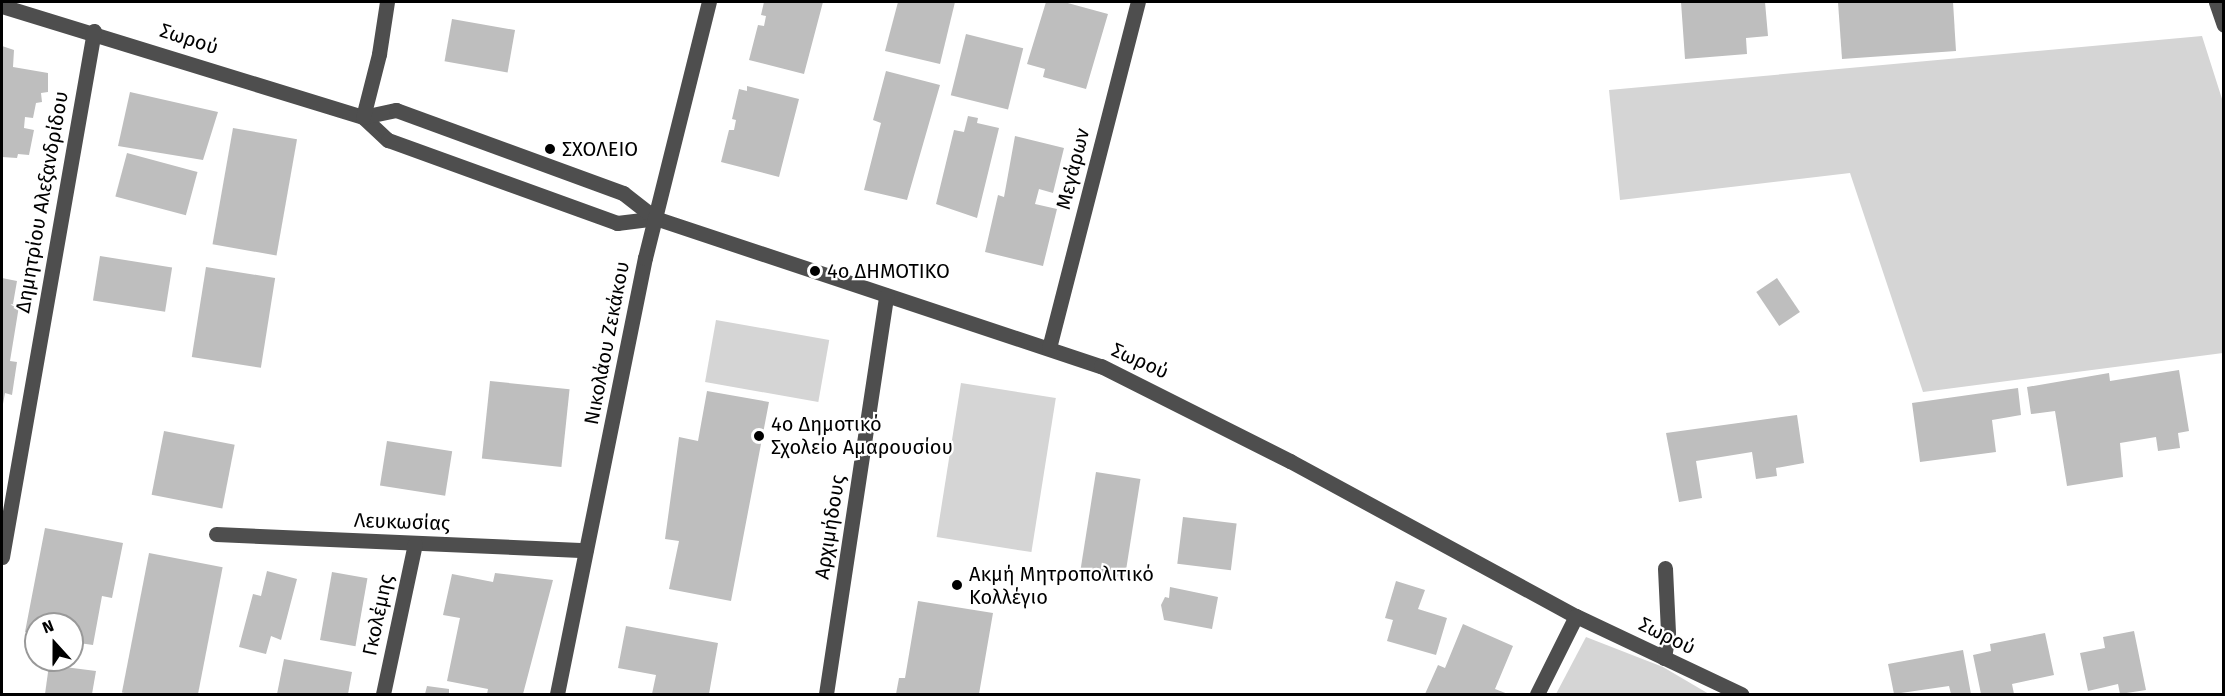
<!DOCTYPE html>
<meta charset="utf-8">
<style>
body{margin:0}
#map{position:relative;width:2225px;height:696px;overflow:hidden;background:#fff;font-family:"Fira Sans",sans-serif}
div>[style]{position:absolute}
.green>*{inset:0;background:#d5d5d5;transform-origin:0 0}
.building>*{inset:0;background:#bebebe;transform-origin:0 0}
.minor>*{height:15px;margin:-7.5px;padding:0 7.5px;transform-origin:7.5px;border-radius:7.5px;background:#4e4e4e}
.dots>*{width:16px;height:16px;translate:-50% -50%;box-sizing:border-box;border:3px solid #fff;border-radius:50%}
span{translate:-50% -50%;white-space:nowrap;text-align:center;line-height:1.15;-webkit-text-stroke:4.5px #fff;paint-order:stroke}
.street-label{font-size:20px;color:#000}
.poi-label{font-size:20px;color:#000}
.left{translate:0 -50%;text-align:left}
.frame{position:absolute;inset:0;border:3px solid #000;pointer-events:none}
.north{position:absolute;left:24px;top:612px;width:60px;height:60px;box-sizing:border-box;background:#fff;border:2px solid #999;border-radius:50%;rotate:339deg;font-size:16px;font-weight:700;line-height:24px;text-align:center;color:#000}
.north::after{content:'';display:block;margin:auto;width:21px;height:27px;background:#000;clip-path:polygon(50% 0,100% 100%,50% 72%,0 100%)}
</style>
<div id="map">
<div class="green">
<i style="clip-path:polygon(2202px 36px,2223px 102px,2223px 353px,1923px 392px,1850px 173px,1620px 200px,1609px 90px)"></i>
<i style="left:716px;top:320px;width:115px;height:63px;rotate:10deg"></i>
<i style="left:961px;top:383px;width:96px;height:156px;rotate:9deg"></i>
<i style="clip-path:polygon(1586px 637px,1663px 667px,1709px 694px,1556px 694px)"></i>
</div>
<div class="building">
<i style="clip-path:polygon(764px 2px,823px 2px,804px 74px,749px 60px,758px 25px,764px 26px,766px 16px,761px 15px)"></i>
<i style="clip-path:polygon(898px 2px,955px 2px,940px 64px,885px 51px)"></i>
<i style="clip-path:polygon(1046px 2px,1064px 2px,1108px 14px,1086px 89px,1043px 77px,1045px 69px,1027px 64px)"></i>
<i style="clip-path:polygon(1681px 2px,1765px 2px,1768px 36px,1746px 38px,1747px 54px,1685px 59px)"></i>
<i style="clip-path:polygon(1838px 2px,1953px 2px,1956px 51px,1842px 59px)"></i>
<i style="left:452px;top:19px;width:64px;height:43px;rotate:10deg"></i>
<i style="left:966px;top:34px;width:59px;height:63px;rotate:14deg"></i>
<i style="clip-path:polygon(2px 46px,14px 50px,13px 67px,48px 73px,48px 92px,41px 93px,42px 102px,36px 103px,33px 118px,25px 117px,24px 128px,34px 130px,29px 155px,18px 154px,17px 158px,2px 157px)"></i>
<i style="clip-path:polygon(886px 71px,940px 85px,907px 200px,864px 190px,881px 123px,873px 120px)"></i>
<i style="clip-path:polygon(747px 86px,799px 99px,779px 177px,721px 162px,729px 130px,734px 130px,736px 120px,732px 119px,739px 89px,747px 91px)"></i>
<i style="clip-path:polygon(130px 92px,218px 112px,203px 160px,118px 146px)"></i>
<i style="clip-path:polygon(968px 116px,978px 118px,977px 123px,999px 128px,977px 218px,936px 204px,954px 130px,964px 132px)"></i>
<i style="left:233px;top:128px;width:65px;height:118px;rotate:10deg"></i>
<i style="clip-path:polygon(1015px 136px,1064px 148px,1053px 193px,1039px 189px,1035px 204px,1057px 209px,1043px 266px,985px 252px,998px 195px,1004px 197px)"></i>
<i style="left:127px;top:153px;width:73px;height:45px;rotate:15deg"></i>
<i style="left:100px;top:256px;width:73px;height:45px;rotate:9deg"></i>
<i style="left:206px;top:267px;width:70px;height:91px;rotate:9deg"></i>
<i style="clip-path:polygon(2px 278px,17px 281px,13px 304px,19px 306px,10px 361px,17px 362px,12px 395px,5px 393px,3px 404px)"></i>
<i style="left:1777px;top:278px;width:41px;height:25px;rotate:56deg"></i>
<i style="clip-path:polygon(2179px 370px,2189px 431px,2178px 433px,2180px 448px,2158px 451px,2156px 437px,2120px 443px,2123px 477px,2067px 486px,2055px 411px,2031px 414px,2027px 387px,2109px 373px,2110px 381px)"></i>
<i style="left:490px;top:381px;width:80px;height:78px;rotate:6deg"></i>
<i style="clip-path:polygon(2018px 388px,2021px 415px,1992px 420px,1996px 452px,1920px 462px,1912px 403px)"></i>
<i style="clip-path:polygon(707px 391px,769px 402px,731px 601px,669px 589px,679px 541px,665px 539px,679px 437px,698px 441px)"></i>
<i style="clip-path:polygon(1797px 415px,1804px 463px,1776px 468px,1777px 476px,1756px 479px,1752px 452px,1696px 461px,1702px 498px,1679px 502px,1666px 433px)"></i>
<i style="left:164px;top:431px;width:72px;height:65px;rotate:11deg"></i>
<i style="left:387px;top:441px;width:66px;height:45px;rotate:9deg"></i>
<i style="left:1096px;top:472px;width:45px;height:100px;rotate:9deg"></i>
<i style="left:1183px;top:517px;width:54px;height:47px;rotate:7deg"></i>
<i style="clip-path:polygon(45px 528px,123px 543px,112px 598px,102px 596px,93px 645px,72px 642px,72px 624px,36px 624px,36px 635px,25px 632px)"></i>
<i style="left:149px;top:553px;width:75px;height:142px;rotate:11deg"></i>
<i style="clip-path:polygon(267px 571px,297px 579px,281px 640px,271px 636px,266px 654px,239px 647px,253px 594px,261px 596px)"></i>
<i style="left:332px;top:572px;width:36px;height:69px;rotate:10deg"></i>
<i style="clip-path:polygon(495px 573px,553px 580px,523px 694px,487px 694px,488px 689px,447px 681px,460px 618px,443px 615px,452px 574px,493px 582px)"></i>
<i style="clip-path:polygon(1396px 581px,1425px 590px,1418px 609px,1447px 618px,1436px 655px,1387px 641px,1393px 620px,1385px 618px)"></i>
<i style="clip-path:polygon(1170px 587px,1218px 597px,1212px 629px,1164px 620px,1161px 605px,1165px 597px,1169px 598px)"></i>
<i style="clip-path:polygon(918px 601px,993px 613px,979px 694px,896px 694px,899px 678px,905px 678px)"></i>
<i style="clip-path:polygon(1463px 624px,1513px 646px,1495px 689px,1508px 694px,1425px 694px,1438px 665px,1445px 668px)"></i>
<i style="clip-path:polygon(626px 626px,718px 643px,709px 694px,652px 694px,656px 675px,618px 668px)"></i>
<i style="clip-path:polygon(2134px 631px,2146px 690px,2120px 694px,2118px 684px,2088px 691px,2080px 653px,2105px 648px,2103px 637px)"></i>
<i style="clip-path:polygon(2045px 633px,2054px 675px,2012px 684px,2014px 694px,1981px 694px,1973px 655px,1991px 651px,1990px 644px)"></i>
<i style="clip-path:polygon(1963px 650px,1971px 694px,1951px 694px,1949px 686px,1894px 694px,1888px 664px)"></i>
<i style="clip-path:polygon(284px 659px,352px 672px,348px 694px,277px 694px)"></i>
<i style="clip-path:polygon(49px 665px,96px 671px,92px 694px,45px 694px)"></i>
<i style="clip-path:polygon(427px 686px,449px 689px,449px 694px,425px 694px)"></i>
</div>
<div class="minor">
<i style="left:2216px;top:2px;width:24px;rotate:71deg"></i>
<i style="left:2px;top:6px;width:378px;rotate:17.1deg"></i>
<i style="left:363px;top:117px;width:34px;rotate:43deg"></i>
<i style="left:388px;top:140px;width:244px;rotate:19.9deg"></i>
<i style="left:617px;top:223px;width:38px;rotate:-7deg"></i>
<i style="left:363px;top:117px;width:34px;rotate:-12deg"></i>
<i style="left:396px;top:110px;width:242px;rotate:20.1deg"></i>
<i style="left:623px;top:193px;width:41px;rotate:38deg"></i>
<i style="left:655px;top:218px;width:470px;rotate:18.4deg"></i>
<i style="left:1101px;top:366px;width:212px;rotate:26.7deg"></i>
<i style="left:1290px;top:461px;width:325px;rotate:28.5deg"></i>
<i style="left:1576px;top:616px;width:183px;rotate:25.3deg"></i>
<i style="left:363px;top:117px;width:65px;rotate:-75.7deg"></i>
<i style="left:379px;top:54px;width:53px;rotate:-81.3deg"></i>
<i style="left:1049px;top:348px;width:357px;rotate:-75.6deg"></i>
<i style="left:216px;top:534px;width:370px;rotate:2.5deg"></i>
<i style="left:2px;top:557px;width:534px;rotate:-80.08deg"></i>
<i style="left:1664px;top:658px;width:26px;rotate:-81deg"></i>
<i style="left:1668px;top:632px;width:64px;rotate:-92.7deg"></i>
<i style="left:383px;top:694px;width:153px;rotate:-78deg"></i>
<i style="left:557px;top:694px;width:445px;rotate:-78.6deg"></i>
<i style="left:645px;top:258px;width:264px;rotate:-76deg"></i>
<i style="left:826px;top:694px;width:403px;rotate:-81.4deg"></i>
<i style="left:1537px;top:694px;width:87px;rotate:-63.4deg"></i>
</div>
<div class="dots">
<i style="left:550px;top:149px;background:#000"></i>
<i style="left:815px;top:271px;background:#000"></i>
<i style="left:759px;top:436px;background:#000"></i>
<i style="left:957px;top:585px;background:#000"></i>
</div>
<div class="street-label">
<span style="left:189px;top:39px;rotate:18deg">Σωρού</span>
<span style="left:1073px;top:169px;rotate:-76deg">Μεγάρων</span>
<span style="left:42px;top:202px;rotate:-80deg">Δημητρίου Αλεξανδρίδου</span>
<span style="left:607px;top:343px;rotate:-79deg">Νικολάου Ζεκάκου</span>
<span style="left:1140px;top:361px;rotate:24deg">Σωρού</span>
<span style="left:402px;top:522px;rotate:2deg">Λευκωσίας</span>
<span style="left:830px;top:527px;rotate:-81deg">Αρχιμήδους</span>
<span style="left:378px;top:615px;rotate:-78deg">Γκολέμης</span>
<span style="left:1667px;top:636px;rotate:26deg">Σωρού</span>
</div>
<div class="poi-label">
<span class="left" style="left:562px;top:149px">ΣΧΟΛΕΙΟ</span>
<span class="left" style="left:827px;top:271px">4ο ΔΗΜΟΤΙΚΟ</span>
<span class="left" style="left:771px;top:436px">4ο Δημοτικό<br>Σχολείο Αμαρουσίου</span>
<span class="left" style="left:969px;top:586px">Ακμή Μητροπολιτικό<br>Κολλέγιο</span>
</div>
<div class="frame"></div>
<div class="north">N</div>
</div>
